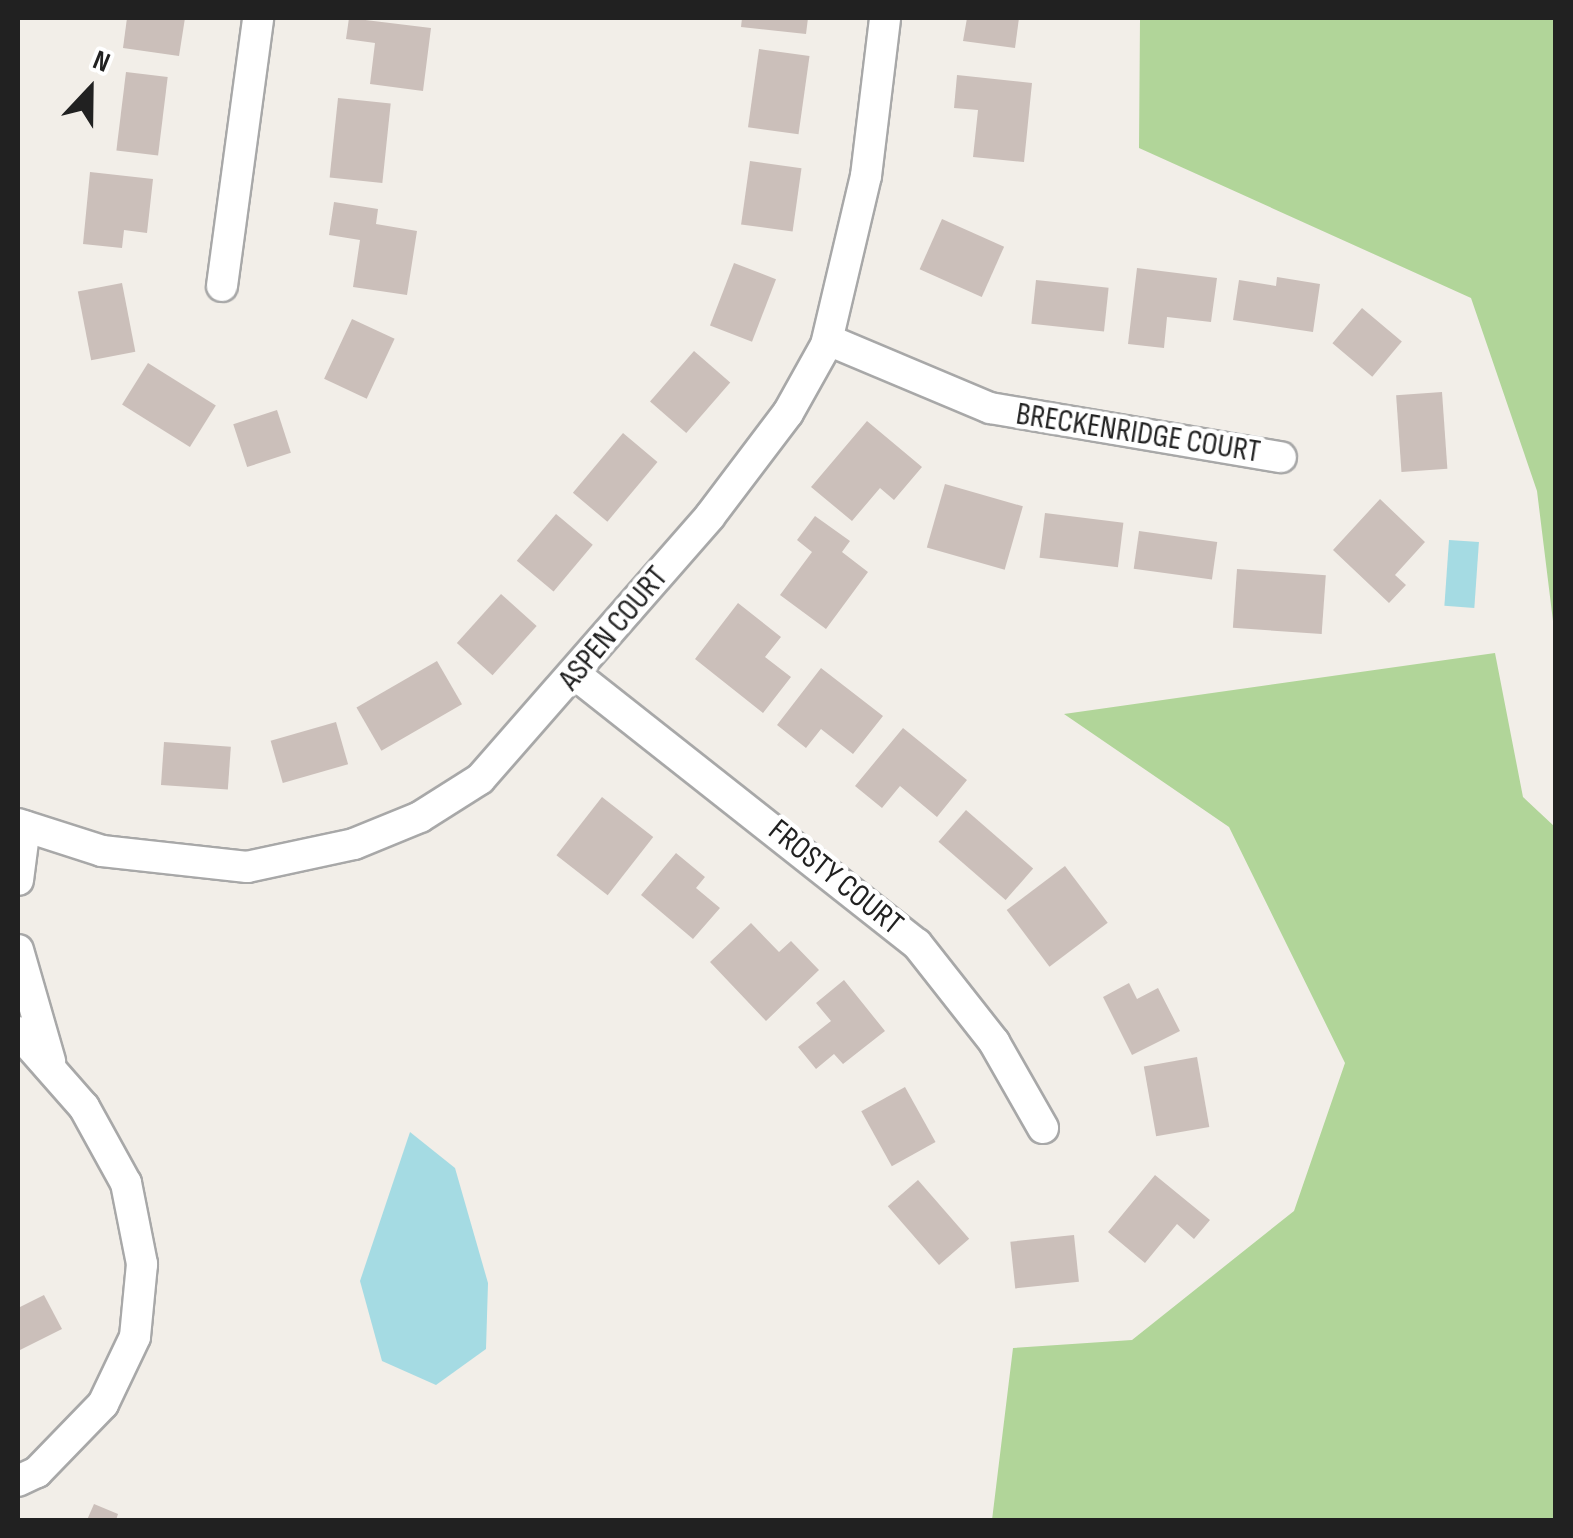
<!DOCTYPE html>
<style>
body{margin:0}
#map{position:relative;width:1573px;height:1538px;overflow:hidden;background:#f2eee8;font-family:"Sofia Sans Condensed",sans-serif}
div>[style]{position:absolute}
.forest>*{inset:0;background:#b1d599}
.water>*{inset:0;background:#a5dbe3;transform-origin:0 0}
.building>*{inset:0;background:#cbbfba;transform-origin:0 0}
.roads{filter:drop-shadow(2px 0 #a8a8a8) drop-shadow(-2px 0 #a8a8a8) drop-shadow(0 2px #a8a8a8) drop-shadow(0 -2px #a8a8a8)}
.street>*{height:30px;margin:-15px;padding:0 15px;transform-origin:15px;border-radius:15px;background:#fff}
span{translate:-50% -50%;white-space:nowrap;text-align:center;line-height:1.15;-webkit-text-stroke:9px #fff;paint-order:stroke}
.street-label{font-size:32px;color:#212121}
.frame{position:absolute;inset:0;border:20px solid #212121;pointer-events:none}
.north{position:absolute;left:40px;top:40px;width:100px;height:100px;-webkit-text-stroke:8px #fff;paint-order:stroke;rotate:22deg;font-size:28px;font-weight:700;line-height:40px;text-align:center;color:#212121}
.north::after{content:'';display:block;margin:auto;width:35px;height:45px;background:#212121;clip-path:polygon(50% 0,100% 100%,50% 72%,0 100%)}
</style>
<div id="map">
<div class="forest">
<i style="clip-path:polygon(1140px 18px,1555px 18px,1553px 621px,1537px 491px,1471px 298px,1139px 148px)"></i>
<i style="clip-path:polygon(1495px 653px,1523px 797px,1555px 827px,1555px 1520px,992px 1520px,1013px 1348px,1132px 1340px,1294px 1211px,1345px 1063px,1229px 827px,1064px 714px)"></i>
</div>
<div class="water">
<i style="left:1449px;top:540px;width:30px;height:66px;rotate:4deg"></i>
<i style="clip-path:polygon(410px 1132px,455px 1168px,488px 1283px,486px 1349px,436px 1385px,382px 1361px,360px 1281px)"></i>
</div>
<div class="building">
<i style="clip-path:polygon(127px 18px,185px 18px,179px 56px,123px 48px)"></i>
<i style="clip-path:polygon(349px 18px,431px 28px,423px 91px,370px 84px,375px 43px,346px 39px)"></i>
<i style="clip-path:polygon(742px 18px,808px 18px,806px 34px,741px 27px)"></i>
<i style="clip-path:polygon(967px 18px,1019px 18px,1015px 48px,963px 41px)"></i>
<i style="left:759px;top:49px;width:51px;height:79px;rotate:8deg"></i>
<i style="left:126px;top:72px;width:42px;height:79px;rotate:7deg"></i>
<i style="clip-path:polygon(957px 75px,1032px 83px,1024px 162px,973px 157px,978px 110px,954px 108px)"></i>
<i style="left:338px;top:98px;width:53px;height:80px;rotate:6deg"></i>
<i style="left:750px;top:161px;width:52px;height:64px;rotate:8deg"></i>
<i style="clip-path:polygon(90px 172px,153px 179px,147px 233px,124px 230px,122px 248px,83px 244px)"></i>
<i style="clip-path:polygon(334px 202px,378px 209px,376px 224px,417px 231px,407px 295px,353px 287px,360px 240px,329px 235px)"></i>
<i style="left:942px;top:219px;width:68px;height:55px;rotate:24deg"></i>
<i style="left:734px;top:263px;width:45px;height:67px;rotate:21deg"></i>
<i style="clip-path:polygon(1137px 268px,1217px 278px,1211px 322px,1167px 317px,1164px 348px,1128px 344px)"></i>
<i style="clip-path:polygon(1277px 277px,1320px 284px,1313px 332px,1233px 320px,1239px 280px,1276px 286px)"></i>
<i style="left:1036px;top:280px;width:73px;height:44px;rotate:6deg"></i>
<i style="left:122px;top:283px;width:70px;height:45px;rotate:79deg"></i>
<i style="left:1362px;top:308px;width:52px;height:46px;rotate:40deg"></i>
<i style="left:352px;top:319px;width:47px;height:66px;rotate:25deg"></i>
<i style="left:694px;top:351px;width:48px;height:67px;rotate:41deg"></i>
<i style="left:148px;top:363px;width:80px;height:49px;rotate:32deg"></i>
<i style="left:1442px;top:392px;width:77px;height:46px;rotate:86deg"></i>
<i style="left:277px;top:410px;width:45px;height:46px;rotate:72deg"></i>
<i style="clip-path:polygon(867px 421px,922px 467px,894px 500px,880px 488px,852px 521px,811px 487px)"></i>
<i style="left:623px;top:433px;width:45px;height:78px;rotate:40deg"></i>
<i style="left:945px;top:484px;width:81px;height:66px;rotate:16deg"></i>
<i style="clip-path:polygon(1380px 499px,1425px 542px,1395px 575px,1406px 585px,1389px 603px,1333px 550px)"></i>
<i style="left:1045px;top:513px;width:79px;height:45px;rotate:7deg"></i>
<i style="left:556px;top:514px;width:48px;height:61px;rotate:40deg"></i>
<i style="clip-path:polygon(815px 516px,850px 541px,842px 552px,868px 572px,826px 629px,780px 595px,812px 552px,797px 540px)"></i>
<i style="left:1139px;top:531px;width:79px;height:38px;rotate:8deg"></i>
<i style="left:1237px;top:569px;width:89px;height:59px;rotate:4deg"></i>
<i style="left:501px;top:594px;width:48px;height:66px;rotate:42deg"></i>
<i style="clip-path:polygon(738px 603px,781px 637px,765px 657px,791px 677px,763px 713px,695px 659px)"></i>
<i style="left:437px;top:661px;width:50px;height:93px;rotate:60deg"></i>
<i style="clip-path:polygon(821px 668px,883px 716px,853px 754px,821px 729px,806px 748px,777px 725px)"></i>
<i style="left:336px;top:722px;width:44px;height:68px;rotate:74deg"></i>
<i style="clip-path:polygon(903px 728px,967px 780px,937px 817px,900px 786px,882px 808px,855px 786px)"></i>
<i style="left:164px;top:742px;width:67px;height:43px;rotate:4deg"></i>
<i style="left:602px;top:797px;width:65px;height:74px;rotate:38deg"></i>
<i style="left:966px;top:810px;width:89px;height:42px;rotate:41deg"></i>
<i style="clip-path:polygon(676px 853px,705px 877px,696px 888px,720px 908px,693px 939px,641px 895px)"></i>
<i style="left:1065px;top:866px;width:71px;height:73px;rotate:53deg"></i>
<i style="clip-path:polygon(751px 923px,779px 952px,791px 941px,819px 970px,766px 1021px,710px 962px)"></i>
<i style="clip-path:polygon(844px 980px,885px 1031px,843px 1064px,834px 1054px,816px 1069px,798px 1047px,831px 1021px,816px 1003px)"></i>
<i style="clip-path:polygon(1129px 983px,1137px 999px,1158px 988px,1180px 1031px,1132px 1055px,1103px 997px)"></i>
<i style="left:1197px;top:1057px;width:71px;height:54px;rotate:80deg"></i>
<i style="left:905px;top:1087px;width:63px;height:50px;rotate:61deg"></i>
<i style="clip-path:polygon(1155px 1175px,1210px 1220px,1194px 1239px,1177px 1224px,1145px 1263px,1108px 1232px)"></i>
<i style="left:918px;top:1180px;width:78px;height:40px;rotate:49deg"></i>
<i style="left:1074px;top:1235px;width:47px;height:64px;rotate:84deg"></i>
<i style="clip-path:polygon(44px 1295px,62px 1329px,18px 1351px,18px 1308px)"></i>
<i style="clip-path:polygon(94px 1504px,118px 1514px,116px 1520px,87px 1520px)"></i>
</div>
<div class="roads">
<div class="street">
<i style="left:222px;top:286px;width:270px;rotate:-82.3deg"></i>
<i style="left:828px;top:340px;width:176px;rotate:22.8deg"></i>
<i style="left:990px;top:408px;width:295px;rotate:9.6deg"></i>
<i style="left:576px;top:675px;width:434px;rotate:38.3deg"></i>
<i style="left:917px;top:944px;width:125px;rotate:51.8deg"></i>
<i style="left:994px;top:1042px;width:99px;rotate:60.3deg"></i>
<i style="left:18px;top:824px;width:88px;rotate:17.8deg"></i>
<i style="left:102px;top:851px;width:146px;rotate:6.3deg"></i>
<i style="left:247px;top:867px;width:109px;rotate:-12.1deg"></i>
<i style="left:354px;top:844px;width:71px;rotate:-22.2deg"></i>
<i style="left:420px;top:817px;width:71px;rotate:-32.3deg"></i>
<i style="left:480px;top:779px;width:349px;rotate:-48.8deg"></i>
<i style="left:710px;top:516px;width:129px;rotate:-52.9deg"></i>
<i style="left:788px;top:413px;width:78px;rotate:-60.8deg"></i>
<i style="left:826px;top:345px;width:174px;rotate:-76.7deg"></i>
<i style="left:866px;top:176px;width:159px;rotate:-83.1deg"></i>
<i style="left:18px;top:880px;width:54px;rotate:-82.6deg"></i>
<i style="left:18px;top:950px;width:116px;rotate:73.9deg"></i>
<i style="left:18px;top:1032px;width:100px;rotate:48.7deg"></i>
<i style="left:84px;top:1107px;width:87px;rotate:61.1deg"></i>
<i style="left:126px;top:1183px;width:83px;rotate:78.8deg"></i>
<i style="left:142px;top:1264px;width:73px;rotate:95.5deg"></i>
<i style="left:135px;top:1337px;width:74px;rotate:115.5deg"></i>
<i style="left:103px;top:1404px;width:95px;rotate:134.1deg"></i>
<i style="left:37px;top:1472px;width:21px;rotate:155deg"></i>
</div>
</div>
<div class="street-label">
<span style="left:1138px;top:434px;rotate:9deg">BRECKENRIDGE COURT</span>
<span style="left:614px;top:629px;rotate:-50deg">ASPEN COURT</span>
<span style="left:835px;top:878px;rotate:39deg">FROSTY COURT</span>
</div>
<div class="frame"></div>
<div class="north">N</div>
</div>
